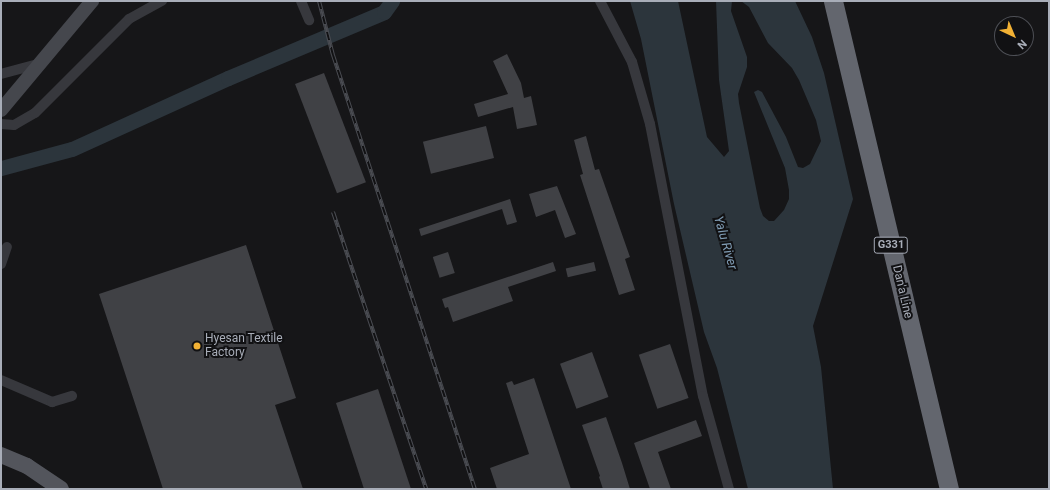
<!DOCTYPE html>
<style>
body{margin:0}
#map{position:relative;width:1050px;height:490px;overflow:hidden;background:#161618;font-family:Roboto,sans-serif}
div>[style]{position:absolute}
.water>*{inset:0;background:#2c353c}
.river>*{height:15px;margin:-7.5px;padding:0 7.5px;transform-origin:7.5px;border-radius:7.5px;background:#2c353c}
.building>*{inset:0;background:#404145;transform-origin:0 0}
.street>*{height:10px;margin:-5px;padding:0 5px;transform-origin:5px;border-radius:5px;background:#37383d}
.secondary>*{height:14px;margin:-7px;padding:0 7px;transform-origin:7px;border-radius:7px;background:#45474d}
.primary>*{height:16px;margin:-8px;padding:0 8px;transform-origin:8px;border-radius:8px;background:#53555c}
.highway>*{height:19px;margin:-9.5px;padding:0 9.5px;transform-origin:9.5px;border-radius:9.5px;background:#63666e}
.rail>*{height:4px;margin-top:-2px;transform-origin:0;background:repeating-linear-gradient(90deg,#111113 0 8px,#4a4c52 0 16px);box-sizing:border-box;border-block:1px solid #4a4c52}
.dots>*{width:11px;height:11px;translate:-50% -50%;box-sizing:border-box;border:2px solid #111113;border-radius:50%}
span{translate:-50% -50%;white-space:nowrap;text-align:center;line-height:1.15;-webkit-text-stroke:4px #111113;paint-order:stroke}
.shield-label span{padding:1px 3px;background:#111113;border:1px solid;border-radius:3px;-webkit-text-stroke-width:0}
.shield-label{font-size:11px;color:#a8adb8;font-weight:700}
.street-label{font-size:12px;color:#a8adb8}
.poi-label{font-size:12px;color:#a8adb8}
.left{translate:0 -50%;text-align:left}
.water-label{font-size:13px;color:#7f9bb3;font-style:italic}
.frame{position:absolute;inset:0;border:2px solid #a8adb8;pointer-events:none}
.north{position:absolute;left:994px;top:16px;width:40px;height:40px;box-sizing:border-box;background:#111113;border:1px solid #4d4f55;border-radius:50%;rotate:136deg;font-size:11px;font-weight:700;line-height:16px;text-align:center;color:#a8adb8}
.north::after{content:'';display:block;margin:auto;width:14px;height:18px;background:#f2b134;clip-path:polygon(50% 0,100% 100%,50% 72%,0 100%)}
</style>
<div id="map">
<div class="water">
<i style="clip-path:polygon(630px 1px,678px 1px,707px 137px,724px 157px,729px 151px,719px 80px,716px 1px,732px 1px,731px 11px,747px 57px,747px 67px,738px 94px,739px 103px,760px 208px,763px 216px,769px 221px,774px 221px,784px 210px,789px 199px,789px 190px,785px 168px,754px 92px,758px 90px,762px 92px,786px 137px,798px 167px,803px 168px,810px 164px,821px 141px,816px 120px,799px 80px,792px 68px,768px 43px,749px 7px,741px 1px,795px 1px,812px 37px,824px 73px,853px 199px,813px 326px,821px 367px,833px 489px,748px 489px,717px 368px,704px 332px,674px 204px,641px 39px)"></i>
</div>
<div class="river">
<i style="left:1px;top:168px;width:73px;rotate:-15deg"></i>
<i style="left:72px;top:149px;width:171px;rotate:-24.5deg"></i>
<i style="left:228px;top:78px;width:169px;rotate:-22.9deg"></i>
<i style="left:384px;top:12px;width:14px;rotate:-54deg"></i>
</div>
<div class="building">
<i style="clip-path:polygon(507px 54px,521px 83px,524px 98px,531px 96px,537px 125px,517px 129px,513px 107px,478px 117px,474px 104px,508px 94px,493px 61px)"></i>
<i style="left:324px;top:73px;width:117px;height:31px;rotate:69deg"></i>
<i style="left:486px;top:126px;width:33px;height:65px;rotate:76deg"></i>
<i style="clip-path:polygon(586px 136px,595px 170px,599px 169px,630px 257px,625px 259px,635px 290px,619px 295px,580px 175px,583px 174px,574px 140px)"></i>
<i style="clip-path:polygon(557px 186px,576px 234px,565px 238px,555px 210px,536px 217px,529px 194px)"></i>
<i style="clip-path:polygon(510px 199px,517px 222px,507px 225px,502px 209px,421px 236px,419px 229px)"></i>
<i style="clip-path:polygon(246px 245px,296px 398px,275px 405px,303px 489px,163px 489px,99px 294px)"></i>
<i style="left:448px;top:252px;width:22px;height:16px;rotate:72deg"></i>
<i style="clip-path:polygon(553px 262px,556px 271px,508px 287px,513px 301px,453px 322px,448px 307px,445px 308px,442px 299px)"></i>
<i style="left:594px;top:262px;width:9px;height:29px;rotate:77deg"></i>
<i style="left:670px;top:344px;width:57px;height:33px;rotate:71deg"></i>
<i style="left:592px;top:352px;width:48px;height:34px;rotate:70deg"></i>
<i style="clip-path:polygon(534px 378px,571px 489px,497px 489px,490px 468px,529px 454px,506px 383px,512px 381px,514px 385px)"></i>
<i style="clip-path:polygon(378px 389px,411px 489px,364px 489px,336px 403px)"></i>
<i style="clip-path:polygon(606px 417px,622px 463px,630px 489px,603px 489px,599px 477px,600px 476px,582px 425px)"></i>
<i style="clip-path:polygon(696px 420px,702px 436px,658px 452px,671px 489px,650px 489px,634px 443px)"></i>
</div>
<div class="street">
<i style="left:301px;top:1px;width:21px;rotate:67deg"></i>
<i style="left:600px;top:1px;width:69px;rotate:62.3deg"></i>
<i style="left:632px;top:62px;width:65px;rotate:73.8deg"></i>
<i style="left:650px;top:124px;width:277px;rotate:79deg"></i>
<i style="left:703px;top:396px;width:97px;rotate:74.4deg"></i>
<i style="left:1px;top:74px;width:38px;rotate:-15deg"></i>
<i style="left:1px;top:124px;width:13px;rotate:4deg"></i>
<i style="left:14px;top:125px;width:24px;rotate:-30deg"></i>
<i style="left:35px;top:113px;width:133px;rotate:-45deg"></i>
<i style="left:129px;top:19px;width:38px;rotate:-29deg"></i>
<i style="left:1px;top:264px;width:18px;rotate:-71deg"></i>
<i style="left:1px;top:380px;width:56px;rotate:23.3deg"></i>
<i style="left:52px;top:402px;width:21px;rotate:-17deg"></i>
</div>
<div class="secondary">
<i style="left:1px;top:110px;width:142px;rotate:-50.1deg"></i>
</div>
<div class="primary">
<i style="left:1px;top:455px;width:28px;rotate:23deg"></i>
<i style="left:27px;top:466px;width:41px;rotate:34.1deg"></i>
</div>
<div class="highway">
<i style="left:833px;top:1px;width:502px;rotate:76.63deg"></i>
</div>
<div class="rail">
<i style="left:319px;top:1px;width:56px;rotate:75.5deg"></i>
<i style="left:333px;top:55px;width:457px;rotate:71.9deg"></i>
<i style="left:333px;top:212px;width:292px;rotate:71.4deg"></i>
</div>
<div class="dots">
<i style="left:197px;top:346px;background:#f2b134"></i>
</div>
<div class="shield-label">
<span style="left:891px;top:245px">G331</span>
</div>
<div class="street-label">
<span style="left:902px;top:292px;rotate:77deg">Dan'a Line</span>
</div>
<div class="poi-label">
<span class="left" style="left:205px;top:346px">Hyesan Textile<br>Factory</span>
</div>
<div class="water-label">
<span style="left:725px;top:243px;rotate:74deg">Yalu River</span>
</div>
<div class="frame"></div>
<div class="north">N</div>
</div>
